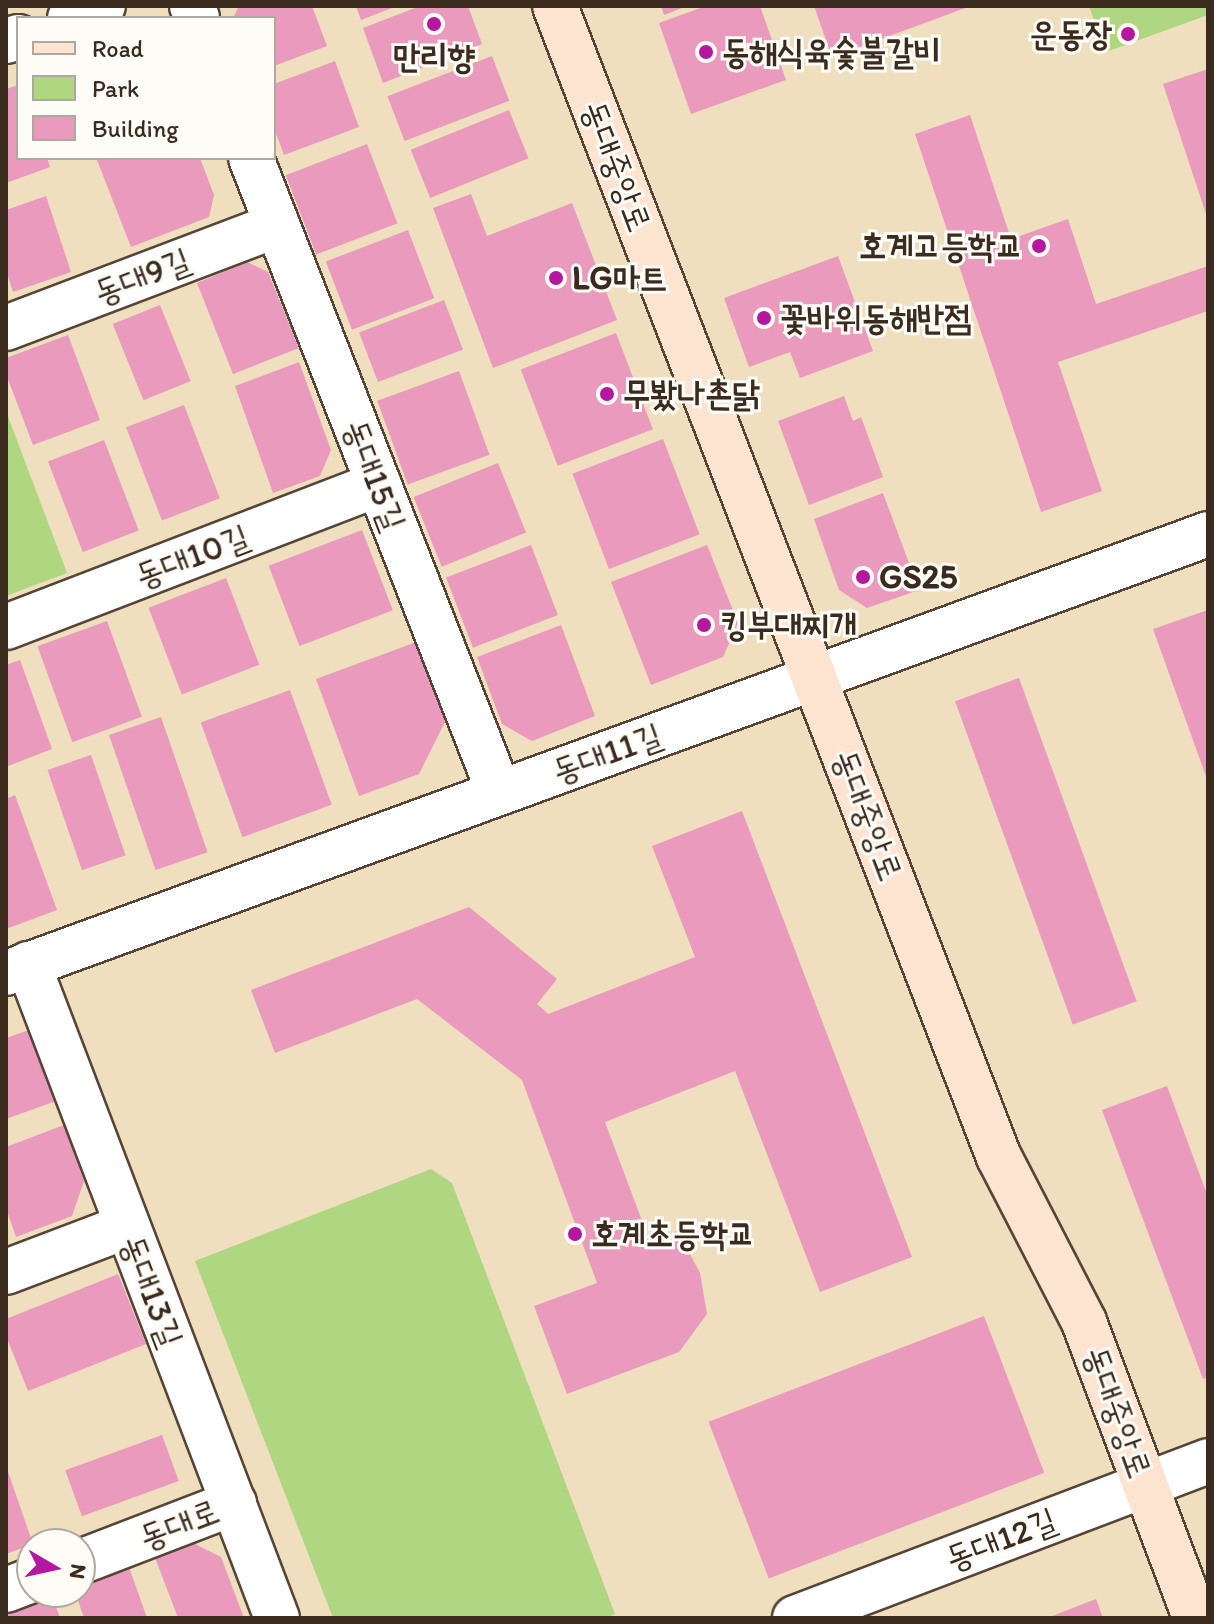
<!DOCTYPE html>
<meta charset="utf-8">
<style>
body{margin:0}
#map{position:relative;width:1214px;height:1624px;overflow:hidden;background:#efdfbf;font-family:Itim,"Poor Story",sans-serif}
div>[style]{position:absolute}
.green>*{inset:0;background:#afd680}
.building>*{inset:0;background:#e99abd;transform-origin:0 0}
.roads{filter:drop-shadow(2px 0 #564536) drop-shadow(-2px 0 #564536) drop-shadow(0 2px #564536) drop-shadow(0 -2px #564536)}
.street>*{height:44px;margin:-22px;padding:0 22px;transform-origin:22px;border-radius:22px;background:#fff}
.secondary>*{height:44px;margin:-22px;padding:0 22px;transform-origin:22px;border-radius:22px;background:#fde4d1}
.dots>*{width:22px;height:22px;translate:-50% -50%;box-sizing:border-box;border:4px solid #fdfcf7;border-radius:50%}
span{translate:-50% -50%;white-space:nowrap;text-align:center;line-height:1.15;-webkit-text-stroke:6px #fdfcf7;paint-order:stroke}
.poi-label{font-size:34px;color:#3b2a1e;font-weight:700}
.right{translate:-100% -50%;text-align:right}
.left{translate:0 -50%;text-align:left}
.street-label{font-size:34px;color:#3b2a1e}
.frame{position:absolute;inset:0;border:8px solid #3b2a1e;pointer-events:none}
.legend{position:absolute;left:16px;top:16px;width:260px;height:144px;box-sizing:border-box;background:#fdfcf7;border:2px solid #afa8a0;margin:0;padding:10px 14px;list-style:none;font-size:24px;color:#3b2a1e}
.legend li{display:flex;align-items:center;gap:16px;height:40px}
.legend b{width:40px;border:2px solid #afa8a0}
.north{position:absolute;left:16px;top:1528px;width:80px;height:80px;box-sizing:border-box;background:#fdfcf7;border:2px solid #afa8a0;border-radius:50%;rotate:99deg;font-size:22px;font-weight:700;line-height:32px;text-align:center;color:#3b2a1e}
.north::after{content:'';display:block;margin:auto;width:28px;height:36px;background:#b5179e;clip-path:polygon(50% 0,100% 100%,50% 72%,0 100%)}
</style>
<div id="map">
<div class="green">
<i style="clip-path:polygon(1089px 6px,1208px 6px,1208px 15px,1106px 52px)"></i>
<i style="clip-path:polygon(6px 411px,67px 573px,6px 596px)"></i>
<i style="clip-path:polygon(431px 1169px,452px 1183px,615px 1614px,606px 1618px,333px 1618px,195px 1261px)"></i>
</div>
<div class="building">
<i style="clip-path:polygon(239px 6px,312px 6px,327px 46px,274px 66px,274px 18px,233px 18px)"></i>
<i style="clip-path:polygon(356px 6px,397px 6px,361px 20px)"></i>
<i style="clip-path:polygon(420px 6px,468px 6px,482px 44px,383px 83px,363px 28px)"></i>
<i style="clip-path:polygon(661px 6px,687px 6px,664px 15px)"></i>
<i style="clip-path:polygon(706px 6px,760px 6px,786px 80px,691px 114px,659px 23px)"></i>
<i style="clip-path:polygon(814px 6px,971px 6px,832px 57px)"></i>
<i style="left:492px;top:56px;width:48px;height:112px;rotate:69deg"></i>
<i style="clip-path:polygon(335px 61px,359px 127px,284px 155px,274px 128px,274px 84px)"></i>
<i style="clip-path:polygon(1208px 69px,1208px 217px,1207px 217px,1163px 84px)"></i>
<i style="clip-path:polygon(18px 85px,18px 158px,47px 158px,50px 167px,6px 183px,6px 89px)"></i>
<i style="left:509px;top:110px;width:52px;height:106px;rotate:68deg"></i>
<i style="clip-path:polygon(970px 115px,1011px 239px,1068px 219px,1096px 304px,1208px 266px,1208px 311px,1058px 362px,1102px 491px,1041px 512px,915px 134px)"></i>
<i style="left:367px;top:144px;width:85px;height:87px;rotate:69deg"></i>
<i style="clip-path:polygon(102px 158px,200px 158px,214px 195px,209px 217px,131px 247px,97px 160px)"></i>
<i style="clip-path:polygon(471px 194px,487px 236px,572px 203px,617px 320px,493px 368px,433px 208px)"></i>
<i style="clip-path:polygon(46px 196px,71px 272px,13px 292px,6px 270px,6px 210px)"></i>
<i style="left:408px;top:230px;width:73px;height:88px;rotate:69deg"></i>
<i style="clip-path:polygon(838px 256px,873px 351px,800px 378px,790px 352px,749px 367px,724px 298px)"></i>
<i style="clip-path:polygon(247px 262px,268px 272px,299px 348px,233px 374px,197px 283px)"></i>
<i style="left:444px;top:300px;width:53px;height:91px;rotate:69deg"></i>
<i style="left:160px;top:305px;width:82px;height:51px;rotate:68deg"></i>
<i style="left:616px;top:333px;width:103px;height:102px;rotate:69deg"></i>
<i style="clip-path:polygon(68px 335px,100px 420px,33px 445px,6px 374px,6px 358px)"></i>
<i style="clip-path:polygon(299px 362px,331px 450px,320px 476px,273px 493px,235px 386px)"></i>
<i style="left:459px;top:371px;width:89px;height:87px;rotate:70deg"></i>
<i style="clip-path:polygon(844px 396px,853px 421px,861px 417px,883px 477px,809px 505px,778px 421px)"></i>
<i style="left:184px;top:405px;width:100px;height:62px;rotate:69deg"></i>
<i style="left:663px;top:439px;width:102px;height:97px;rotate:69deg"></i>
<i style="left:104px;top:440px;width:97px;height:60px;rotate:69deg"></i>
<i style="left:498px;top:463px;width:75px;height:91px;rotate:68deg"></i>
<i style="clip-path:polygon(883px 493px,919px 590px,867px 608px,839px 590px,814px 519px)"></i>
<i style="left:362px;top:530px;width:86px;height:100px;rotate:69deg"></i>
<i style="left:531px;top:545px;width:75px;height:91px;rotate:69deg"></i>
<i style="clip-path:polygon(707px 545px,738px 623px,723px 657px,651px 685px,611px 582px)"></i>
<i style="left:226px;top:578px;width:93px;height:83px;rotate:69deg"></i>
<i style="clip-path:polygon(1208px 610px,1208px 782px,1153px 629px)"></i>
<i style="left:107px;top:621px;width:102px;height:74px;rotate:70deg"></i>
<i style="clip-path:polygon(561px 625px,595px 716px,532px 741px,502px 724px,477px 657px)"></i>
<i style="clip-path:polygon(419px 641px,447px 718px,419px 774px,359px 796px,316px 679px)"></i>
<i style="clip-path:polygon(20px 660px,52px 749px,8px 766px,6px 665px)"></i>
<i style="left:1019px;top:678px;width:344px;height:68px;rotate:70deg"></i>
<i style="left:290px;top:690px;width:122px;height:95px;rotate:70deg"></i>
<i style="left:161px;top:717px;width:143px;height:55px;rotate:71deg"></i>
<i style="left:91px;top:755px;width:106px;height:46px;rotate:71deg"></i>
<i style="clip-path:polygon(15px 795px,57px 910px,6px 929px,6px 799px)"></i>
<i style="clip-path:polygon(742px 811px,912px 1257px,820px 1292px,735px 1071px,605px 1122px,653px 1250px,677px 1230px,700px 1273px,707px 1314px,679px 1352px,567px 1394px,534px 1306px,597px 1283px,522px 1080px,417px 999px,275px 1053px,251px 990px,469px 907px,557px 979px,537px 1004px,548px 1014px,695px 957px,652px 846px)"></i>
<i style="clip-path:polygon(29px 1030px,56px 1101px,6px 1119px,6px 1038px)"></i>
<i style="clip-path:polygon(1167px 1086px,1208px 1197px,1208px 1377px,1203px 1379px,1102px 1110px)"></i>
<i style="clip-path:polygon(64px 1125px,84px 1181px,72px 1216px,16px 1237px,6px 1208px,6px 1147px)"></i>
<i style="clip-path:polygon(118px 1274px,146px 1344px,28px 1391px,6px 1336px,6px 1319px)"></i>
<i style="left:984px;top:1316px;width:168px;height:295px;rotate:69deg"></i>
<i style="left:162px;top:1435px;width:49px;height:103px;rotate:70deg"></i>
<i style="clip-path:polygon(6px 1466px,33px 1544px,6px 1554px)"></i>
<i style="clip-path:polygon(189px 1541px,221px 1557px,244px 1618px,178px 1618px,154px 1555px)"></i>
<i style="clip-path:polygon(128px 1564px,147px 1618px,84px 1618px,75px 1592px,80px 1592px,80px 1580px)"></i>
<i style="clip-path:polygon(52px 1595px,60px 1618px,6px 1618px,6px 1612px)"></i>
<i style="clip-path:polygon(1096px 1599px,1103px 1618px,1047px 1618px)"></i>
</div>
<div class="roads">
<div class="street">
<i style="left:192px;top:6px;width:13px;rotate:67deg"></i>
<i style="left:70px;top:18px;width:35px;rotate:-20deg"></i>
<i style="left:6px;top:41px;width:13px;rotate:-18deg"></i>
<i style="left:251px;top:158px;width:681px;rotate:68.64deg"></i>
<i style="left:6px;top:328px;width:290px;rotate:-20.8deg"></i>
<i style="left:6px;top:627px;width:399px;rotate:-21deg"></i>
<i style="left:28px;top:964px;width:700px;rotate:69.16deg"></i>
<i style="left:6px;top:973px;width:1280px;rotate:-20.06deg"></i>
<i style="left:6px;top:1272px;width:129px;rotate:-20.8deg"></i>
<i style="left:80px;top:1562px;width:165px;rotate:-21deg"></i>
<i style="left:6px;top:1590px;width:28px;rotate:-21deg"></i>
<i style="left:795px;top:1618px;width:442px;rotate:-20.8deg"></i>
</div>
<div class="secondary">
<i style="left:555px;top:6px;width:1234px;rotate:68.91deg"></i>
<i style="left:999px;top:1157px;width:186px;rotate:62.7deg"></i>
<i style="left:1084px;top:1322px;width:316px;rotate:69.4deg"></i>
</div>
</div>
<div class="dots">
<i style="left:434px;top:24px;background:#b5179e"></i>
<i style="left:1128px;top:34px;background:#b5179e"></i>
<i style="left:706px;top:52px;background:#b5179e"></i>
<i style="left:1039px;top:246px;background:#b5179e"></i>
<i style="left:556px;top:278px;background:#b5179e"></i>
<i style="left:764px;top:318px;background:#b5179e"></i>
<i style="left:607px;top:394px;background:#b5179e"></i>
<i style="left:863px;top:577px;background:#b5179e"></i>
<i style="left:704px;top:625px;background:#b5179e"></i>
<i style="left:575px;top:1234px;background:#b5179e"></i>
</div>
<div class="poi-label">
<span class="right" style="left:1112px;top:34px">운동장</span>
<span class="left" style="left:722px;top:52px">동해식육숯불갈비</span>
<span style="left:434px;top:57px">만리향</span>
<span class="right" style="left:1023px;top:246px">호계고등학교</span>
<span class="left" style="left:572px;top:278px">LG마트</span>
<span class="left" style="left:780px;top:318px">꽃바위동해반점</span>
<span class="left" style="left:623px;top:394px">무봤나촌닭</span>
<span class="left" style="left:879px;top:577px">GS25</span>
<span class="left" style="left:720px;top:625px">킹부대찌개</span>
<span class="left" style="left:591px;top:1234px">호계초등학교</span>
</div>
<div class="street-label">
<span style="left:617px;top:166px;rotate:69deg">동대중앙로</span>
<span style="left:142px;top:276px;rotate:-21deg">동대9길</span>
<span style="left:375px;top:475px;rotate:69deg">동대15길</span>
<span style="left:192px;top:556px;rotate:-21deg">동대10길</span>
<span style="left:607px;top:753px;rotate:-20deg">동대11길</span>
<span style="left:868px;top:815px;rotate:69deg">동대중앙로</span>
<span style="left:152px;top:1291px;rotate:69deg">동대13길</span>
<span style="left:1118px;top:1412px;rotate:70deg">동대중앙로</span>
<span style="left:179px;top:1524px;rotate:-21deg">동대로</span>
<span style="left:1001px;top:1539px;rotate:-21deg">동대12길</span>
</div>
<div class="frame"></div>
<ul class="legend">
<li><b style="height:10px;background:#fde4d1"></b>Road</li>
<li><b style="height:22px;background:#afd680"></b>Park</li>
<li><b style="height:22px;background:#e99abd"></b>Building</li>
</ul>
<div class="north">N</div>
</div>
